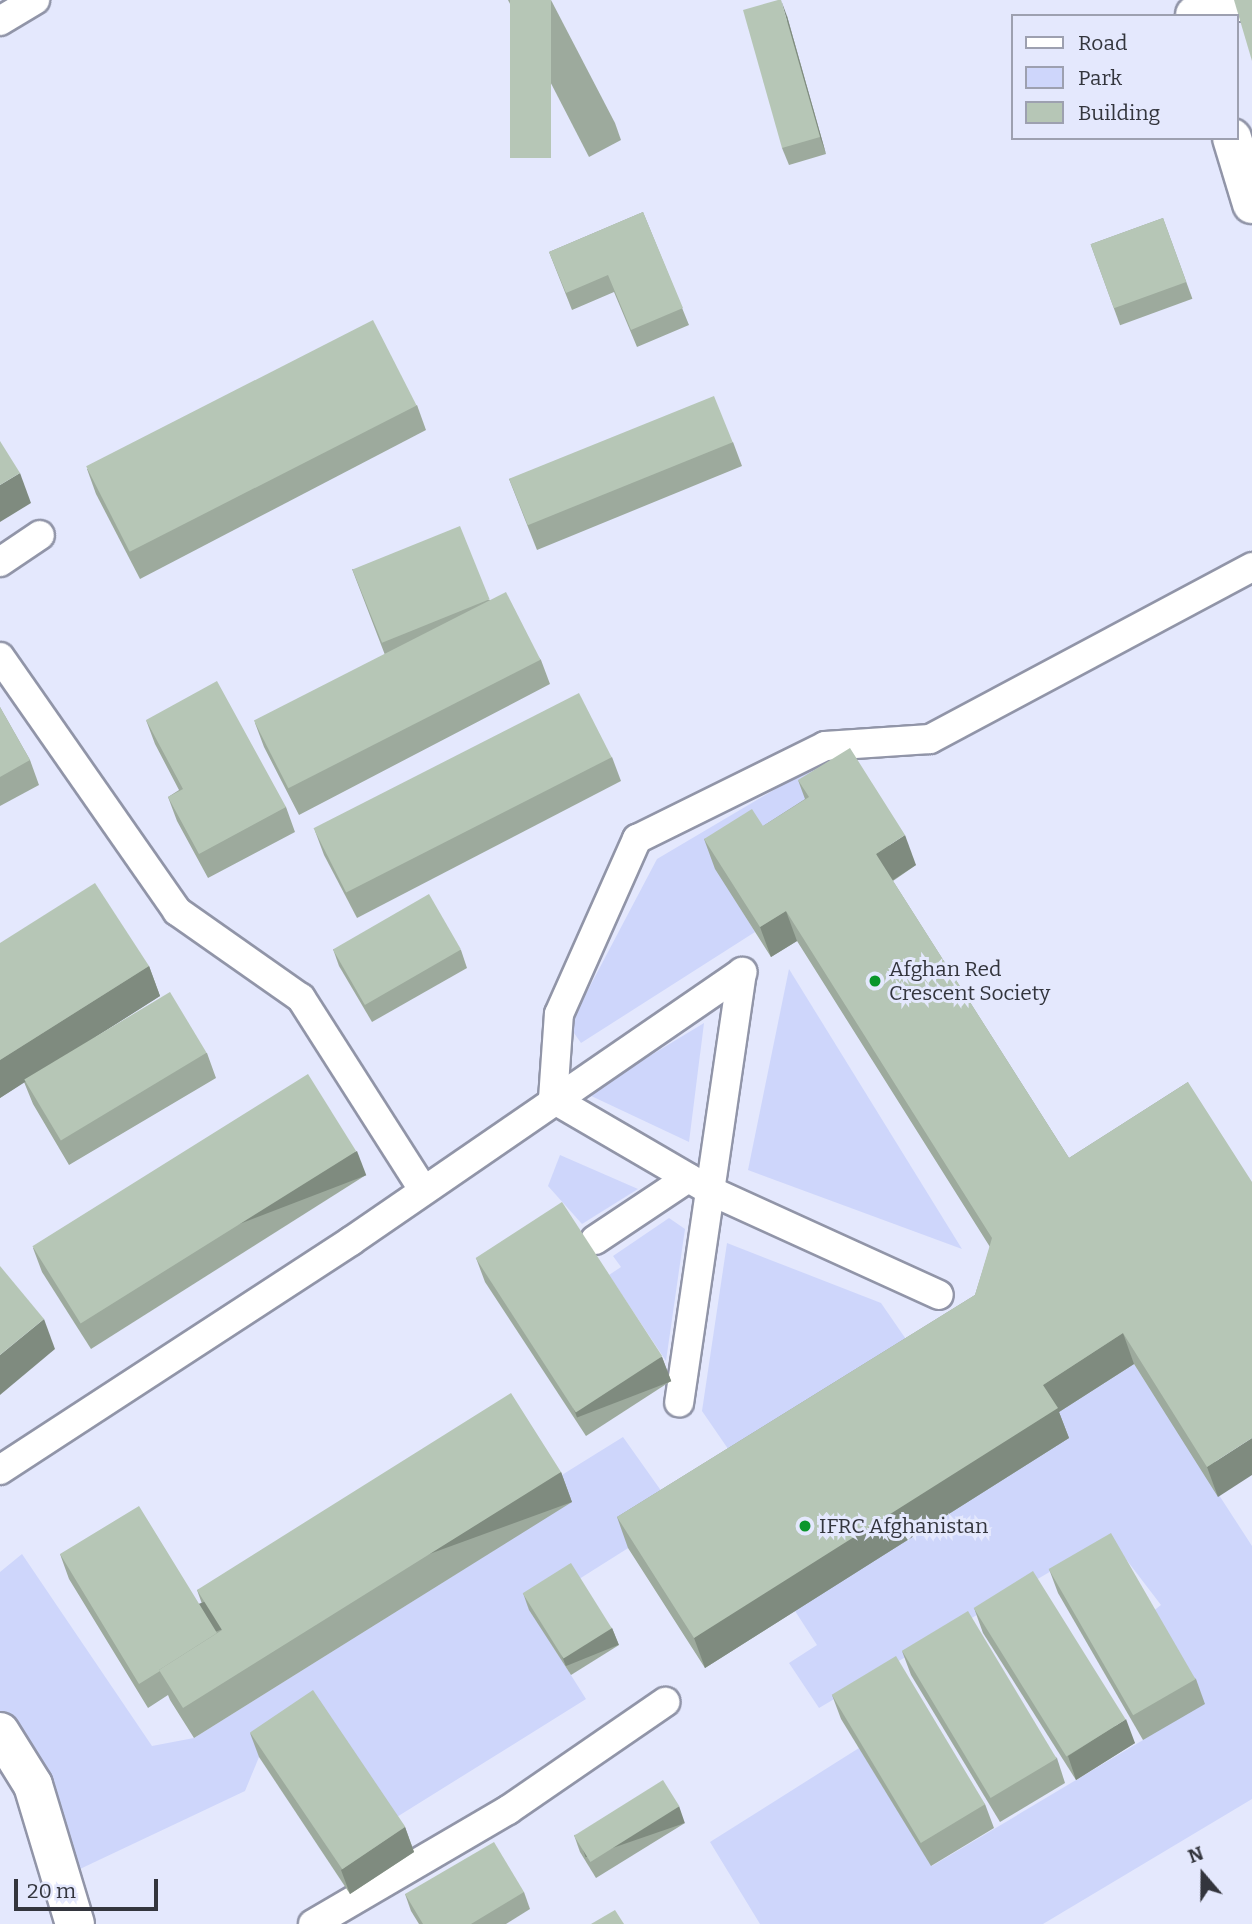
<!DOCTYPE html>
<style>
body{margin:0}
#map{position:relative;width:1252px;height:1924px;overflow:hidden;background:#e4e8fd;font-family:Bitter,serif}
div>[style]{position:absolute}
.green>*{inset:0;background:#ced6fb}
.roads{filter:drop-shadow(2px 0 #9195a8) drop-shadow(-2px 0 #9195a8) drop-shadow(0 2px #9195a8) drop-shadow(0 -2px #9195a8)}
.service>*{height:28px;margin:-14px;padding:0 14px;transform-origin:14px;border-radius:14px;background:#fff}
.minor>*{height:38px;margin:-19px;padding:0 19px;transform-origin:19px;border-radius:19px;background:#fff}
.wall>*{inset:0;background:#9daa9d;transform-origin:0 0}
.shaded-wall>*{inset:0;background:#7f8b7f;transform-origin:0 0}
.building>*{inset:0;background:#b6c6b6;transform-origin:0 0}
.dots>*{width:19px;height:19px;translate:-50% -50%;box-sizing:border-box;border:4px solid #e4e8fd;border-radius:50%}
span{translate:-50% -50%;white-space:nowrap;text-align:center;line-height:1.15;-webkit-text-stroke:6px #e4e8fd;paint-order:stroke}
.poi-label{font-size:21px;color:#33353d}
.left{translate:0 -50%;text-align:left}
.legend{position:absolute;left:1011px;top:14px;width:228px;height:126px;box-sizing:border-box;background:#e4e8fd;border:2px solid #9da0b0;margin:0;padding:9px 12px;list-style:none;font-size:21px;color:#33353d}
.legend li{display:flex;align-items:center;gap:14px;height:35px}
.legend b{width:35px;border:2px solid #9da0b0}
.north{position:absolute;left:1168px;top:1840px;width:70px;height:70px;-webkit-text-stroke:5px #e4e8fd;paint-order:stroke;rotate:340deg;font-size:19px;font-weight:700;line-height:28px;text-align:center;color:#33353d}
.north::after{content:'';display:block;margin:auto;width:24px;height:32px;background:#33353d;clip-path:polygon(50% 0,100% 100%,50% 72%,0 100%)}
.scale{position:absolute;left:14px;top:1879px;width:144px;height:32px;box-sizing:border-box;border:4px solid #33353d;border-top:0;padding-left:9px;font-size:21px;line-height:24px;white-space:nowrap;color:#33353d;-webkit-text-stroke:5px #e4e8fd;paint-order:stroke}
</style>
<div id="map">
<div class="green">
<i style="clip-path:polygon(811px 768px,861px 778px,716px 869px,755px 932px,581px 1043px,569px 1026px,657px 859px)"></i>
<i style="clip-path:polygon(789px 969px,962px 1249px,748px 1170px)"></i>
<i style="clip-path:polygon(704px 1023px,689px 1142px,587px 1094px)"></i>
<i style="clip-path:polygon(560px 1155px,638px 1189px,582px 1224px,548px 1186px)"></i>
<i style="clip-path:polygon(669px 1218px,685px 1229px,666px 1361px,609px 1275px,621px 1267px,613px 1256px)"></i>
<i style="clip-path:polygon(727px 1243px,881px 1303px,910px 1345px,735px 1459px,702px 1411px)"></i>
<i style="clip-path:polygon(1134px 1364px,1252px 1546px,1252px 1799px,1043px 1924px,760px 1924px,710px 1842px,859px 1748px,932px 1866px,1143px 1740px,1152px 1612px,1161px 1605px,1109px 1537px,819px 1708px,789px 1663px,817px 1645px,795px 1611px,1054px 1415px)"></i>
<i style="clip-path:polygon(623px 1437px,679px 1516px,530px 1610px,586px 1699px,392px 1820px,259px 1757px,245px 1791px,63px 1877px,0 1732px,0 1572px,22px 1554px,152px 1746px,194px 1738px,571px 1502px,557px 1478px)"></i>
</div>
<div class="roads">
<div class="service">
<i style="left:0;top:21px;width:41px;rotate:-31deg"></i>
<i style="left:0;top:562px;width:48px;rotate:-34deg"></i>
<i style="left:0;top:657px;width:310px;rotate:55.1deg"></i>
<i style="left:177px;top:911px;width:151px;rotate:35.1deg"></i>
<i style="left:301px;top:998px;width:225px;rotate:57.5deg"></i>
<i style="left:553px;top:1099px;width:85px;rotate:-86deg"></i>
<i style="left:559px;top:1014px;width:192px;rotate:-66deg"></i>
<i style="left:637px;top:839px;width:210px;rotate:-26.3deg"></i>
<i style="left:825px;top:746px;width:105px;rotate:-3.8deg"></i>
<i style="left:930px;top:739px;width:365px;rotate:-28.1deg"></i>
<i style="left:553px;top:1099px;width:185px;rotate:30.2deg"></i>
<i style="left:713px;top:1192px;width:248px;rotate:24.5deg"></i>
<i style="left:595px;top:1240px;width:112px;rotate:-33.7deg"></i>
<i style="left:0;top:1470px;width:419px;rotate:-33.1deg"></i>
<i style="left:351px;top:1241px;width:475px;rotate:-34.5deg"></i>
<i style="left:742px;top:972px;width:435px;rotate:98.3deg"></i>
<i style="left:313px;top:1924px;width:226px;rotate:-30.3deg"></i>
<i style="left:508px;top:1810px;width:191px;rotate:-34.5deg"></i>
</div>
<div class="minor">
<i style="left:1195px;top:15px;width:49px;rotate:-17.7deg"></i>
<i style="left:1232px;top:138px;width:69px;rotate:73.1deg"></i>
<i style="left:0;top:1732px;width:62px;rotate:58.1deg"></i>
<i style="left:33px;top:1785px;width:145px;rotate:73.2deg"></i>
</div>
</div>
<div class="wall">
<i style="clip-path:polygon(508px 0,551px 0,615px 123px,621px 140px,589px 157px)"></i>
<i style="clip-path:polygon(787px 16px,826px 154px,789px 165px,782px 148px)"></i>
<i style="clip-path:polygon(643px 212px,689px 325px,637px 347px,614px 292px,572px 310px,549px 252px)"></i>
<i style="left:1163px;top:218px;width:86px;height:77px;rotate:70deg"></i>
<i style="clip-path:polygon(417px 405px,426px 430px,140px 579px,96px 494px,87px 469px)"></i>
<i style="clip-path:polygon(733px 442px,742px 466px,537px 550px,509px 479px)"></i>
<i style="clip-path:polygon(352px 569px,490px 600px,541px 660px,550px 684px,299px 815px,264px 747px,255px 723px,385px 655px)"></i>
<i style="clip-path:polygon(0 707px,30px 760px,39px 785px,0 806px)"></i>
<i style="clip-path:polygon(146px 720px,286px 807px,295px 832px,208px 878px,177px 821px,168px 797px,179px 790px,155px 744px)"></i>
<i style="clip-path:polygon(612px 757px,621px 781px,357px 918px,324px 855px,315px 831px)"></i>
<i style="clip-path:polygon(798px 780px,916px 865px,893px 881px,1069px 1158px,1188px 1082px,1218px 1497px,1134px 1364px,1059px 1412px,1069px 1438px,705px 1668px,628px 1548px,617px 1517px,975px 1295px,990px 1247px,797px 941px,771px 957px,715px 869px,704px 839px,763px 826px,805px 799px)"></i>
<i style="clip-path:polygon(0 943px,149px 966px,160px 996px,95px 1037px,207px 1053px,216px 1078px,69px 1165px,33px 1104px,24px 1082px,0 1098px)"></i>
<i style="clip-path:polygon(333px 949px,461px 950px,467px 968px,372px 1022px,339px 966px)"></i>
<i style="clip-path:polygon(366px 1175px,91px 1349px,42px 1272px,33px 1248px)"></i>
<i style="clip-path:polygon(476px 1258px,662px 1357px,671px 1381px,586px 1436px,485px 1282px)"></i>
<i style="clip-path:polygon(561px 1472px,572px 1502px,194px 1738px,170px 1700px,168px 1695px,148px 1708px,69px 1579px,60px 1554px,206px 1615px,197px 1590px)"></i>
<i style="clip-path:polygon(1049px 1569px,1196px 1679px,1205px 1704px,1143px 1740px,1058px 1593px)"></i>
<i style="clip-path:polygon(523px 1593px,612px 1628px,619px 1645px,571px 1675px,529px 1610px)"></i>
<i style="clip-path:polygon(974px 1608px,1135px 1743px,1076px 1780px,983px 1633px)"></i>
<i style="clip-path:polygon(902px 1651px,1057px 1758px,1065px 1783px,1000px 1822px,911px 1675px)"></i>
<i style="clip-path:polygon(832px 1695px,985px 1804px,994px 1828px,931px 1866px,841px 1719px)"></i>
<i style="clip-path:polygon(250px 1733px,405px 1827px,414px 1852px,350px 1894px,259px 1757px)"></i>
<i style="clip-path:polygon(685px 1823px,596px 1878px,580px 1852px,574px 1835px)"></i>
<i style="clip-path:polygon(524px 1892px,530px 1909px,506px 1924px,419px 1924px,411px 1911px,405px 1894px)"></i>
</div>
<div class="shaded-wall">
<i style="clip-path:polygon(781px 0,787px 16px,826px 154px,820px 137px)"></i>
<i style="clip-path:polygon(20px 473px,31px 503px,0 522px,0 485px)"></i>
<i style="clip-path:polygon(905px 835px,916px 865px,887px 884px,876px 854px)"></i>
<i style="clip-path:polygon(786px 911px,797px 941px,771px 957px,760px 927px)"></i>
<i style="clip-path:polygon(149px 966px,160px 996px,0 1098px,0 1060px)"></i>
<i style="left:357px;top:1151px;width:26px;height:325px;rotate:69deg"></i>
<i style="clip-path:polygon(44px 1319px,55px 1349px,0 1395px,0 1355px)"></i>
<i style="clip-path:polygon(1123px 1333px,1134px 1364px,1059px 1412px,1069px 1438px,705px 1668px,694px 1638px,1043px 1385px)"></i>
<i style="left:662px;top:1357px;width:26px;height:101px;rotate:69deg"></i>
<i style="clip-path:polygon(1252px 1438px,1252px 1475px,1218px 1497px,1207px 1467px)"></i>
<i style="left:561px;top:1472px;width:32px;height:446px;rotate:70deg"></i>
<i style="left:612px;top:1628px;width:18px;height:57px;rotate:68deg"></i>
<i style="clip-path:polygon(1126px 1719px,1135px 1743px,1076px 1780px,1068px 1756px)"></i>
<i style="left:679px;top:1806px;width:18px;height:105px;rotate:71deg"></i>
<i style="clip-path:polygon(405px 1827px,414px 1852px,350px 1894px,341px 1870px)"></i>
</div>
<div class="building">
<i style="left:510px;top:0;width:41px;height:158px"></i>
<i style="clip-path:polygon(778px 0,781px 0,820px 137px,782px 148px,743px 10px)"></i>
<i style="clip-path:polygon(1234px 0,1252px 0,1252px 61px)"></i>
<i style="clip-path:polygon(643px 212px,683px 308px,631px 330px,608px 275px,566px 293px,549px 252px)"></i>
<i style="left:1163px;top:218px;width:68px;height:77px;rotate:70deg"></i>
<i style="left:373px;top:320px;width:96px;height:322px;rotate:63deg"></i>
<i style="left:714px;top:396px;width:50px;height:221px;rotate:68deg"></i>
<i style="clip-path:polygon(0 441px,20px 473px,0 485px)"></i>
<i style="left:460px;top:526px;width:79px;height:116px;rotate:68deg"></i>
<i style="left:506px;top:592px;width:76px;height:283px;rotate:63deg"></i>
<i style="clip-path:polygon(217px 681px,286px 807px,199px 854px,168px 797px,183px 789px,146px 720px)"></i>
<i style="left:579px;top:693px;width:72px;height:298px;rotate:63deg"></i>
<i style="clip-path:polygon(0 707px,30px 760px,0 777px)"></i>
<i style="clip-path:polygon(850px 748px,905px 835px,876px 854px,1069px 1158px,1188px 1082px,1252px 1182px,1252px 1438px,1207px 1467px,1123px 1333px,1043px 1385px,1058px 1408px,694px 1638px,617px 1517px,975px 1295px,992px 1238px,786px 911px,760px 927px,704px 839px,752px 809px,763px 826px,809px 797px,798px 780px)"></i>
<i style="clip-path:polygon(95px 883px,149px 966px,0 1060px,0 943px)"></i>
<i style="left:429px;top:894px;width:64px;height:111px;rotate:60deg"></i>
<i style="left:170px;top:992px;width:71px;height:170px;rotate:59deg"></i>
<i style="left:308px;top:1074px;width:91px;height:325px;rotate:58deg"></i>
<i style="left:562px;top:1202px;width:184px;height:103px;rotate:57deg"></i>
<i style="clip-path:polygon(0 1266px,44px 1319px,0 1355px)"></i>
<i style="clip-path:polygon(511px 1393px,561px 1472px,183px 1708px,159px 1670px,222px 1630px,197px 1590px)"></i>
<i style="clip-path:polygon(139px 1506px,217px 1633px,159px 1670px,160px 1671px,139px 1684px,60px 1554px)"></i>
<i style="left:1111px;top:1533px;width:169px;height:72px;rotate:60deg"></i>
<i style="left:571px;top:1563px;width:77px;height:57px;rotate:58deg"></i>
<i style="left:1033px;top:1571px;width:175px;height:70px;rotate:58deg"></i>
<i style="left:968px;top:1611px;width:172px;height:77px;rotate:59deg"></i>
<i style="left:896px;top:1656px;width:173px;height:75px;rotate:59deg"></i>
<i style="left:313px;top:1690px;width:165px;height:76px;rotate:56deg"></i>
<i style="left:663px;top:1780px;width:31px;height:105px;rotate:58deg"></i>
<i style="clip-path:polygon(494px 1842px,524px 1892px,471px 1924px,423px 1924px,405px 1894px)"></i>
<i style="clip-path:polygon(615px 1910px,624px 1924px,591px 1924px)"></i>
</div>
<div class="dots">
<i style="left:875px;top:981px;background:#0a962c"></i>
<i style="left:805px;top:1526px;background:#0a962c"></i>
</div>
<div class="poi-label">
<span class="left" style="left:889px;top:981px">Afghan Red<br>Crescent Society</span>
<span class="left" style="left:819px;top:1526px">IFRC Afghanistan</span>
</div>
<ul class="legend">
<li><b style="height:9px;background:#fff"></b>Road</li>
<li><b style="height:19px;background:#ced6fb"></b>Park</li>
<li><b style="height:19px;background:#b6c6b6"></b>Building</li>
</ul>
<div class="north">N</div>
<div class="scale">20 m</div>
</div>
